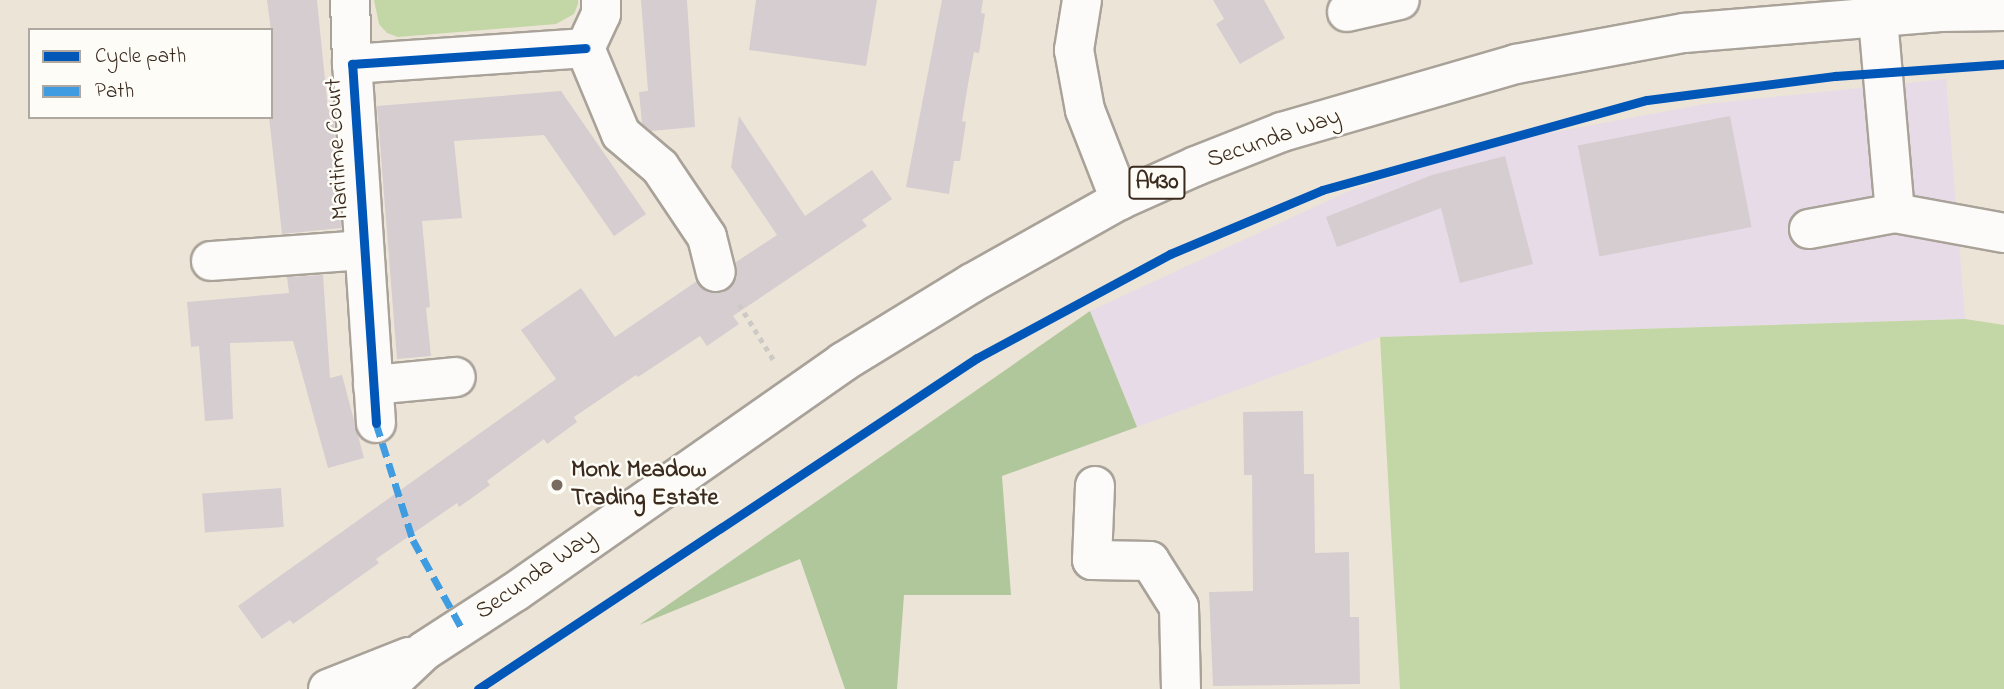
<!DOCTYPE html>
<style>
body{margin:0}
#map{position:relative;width:2004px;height:689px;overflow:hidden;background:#ede4d8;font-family:"Indie Flower",sans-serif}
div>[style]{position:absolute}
.built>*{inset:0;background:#e7dbe7}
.green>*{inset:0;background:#c2d7a5}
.forest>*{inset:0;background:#b0c79c}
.building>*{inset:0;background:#d5cdd0;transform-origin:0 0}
.path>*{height:4.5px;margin-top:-2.25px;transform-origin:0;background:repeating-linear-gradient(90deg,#cdc9c5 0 5px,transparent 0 10px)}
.roads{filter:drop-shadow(2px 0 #a9a299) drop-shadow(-2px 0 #a9a299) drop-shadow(0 2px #a9a299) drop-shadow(0 -2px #a9a299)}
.minor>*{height:38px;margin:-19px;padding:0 19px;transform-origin:19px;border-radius:19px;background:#fcfbf9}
.major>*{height:38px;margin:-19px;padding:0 19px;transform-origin:19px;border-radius:19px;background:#fcfbf9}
.quiet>*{height:7px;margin-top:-3.5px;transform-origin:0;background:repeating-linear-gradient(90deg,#3f9ce0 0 14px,transparent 0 21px)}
.cycleway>*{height:9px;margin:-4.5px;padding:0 4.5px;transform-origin:4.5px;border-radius:4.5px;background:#0057b8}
.dots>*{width:19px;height:19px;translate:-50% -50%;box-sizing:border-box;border:4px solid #fdfcf7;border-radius:50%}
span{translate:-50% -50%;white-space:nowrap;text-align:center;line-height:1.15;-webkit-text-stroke:5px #fdfcf7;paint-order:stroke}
.shield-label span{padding:2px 5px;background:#fdfcf7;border:2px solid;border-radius:5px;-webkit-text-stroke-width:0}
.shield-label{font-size:23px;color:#3b2a1e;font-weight:700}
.street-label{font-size:24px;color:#3b2a1e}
.poi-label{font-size:24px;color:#3b2a1e;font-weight:700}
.left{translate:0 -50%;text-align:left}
.legend{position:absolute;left:28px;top:28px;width:245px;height:91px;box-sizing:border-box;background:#fdfcf7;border:2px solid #afa8a0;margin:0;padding:9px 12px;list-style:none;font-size:21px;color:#3b2a1e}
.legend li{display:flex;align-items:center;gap:14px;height:35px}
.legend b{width:35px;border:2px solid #afa8a0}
</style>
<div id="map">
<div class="built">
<i style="clip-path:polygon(1946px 79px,1965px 319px,1380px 337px,1137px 427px,1090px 311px,1349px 191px,1507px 141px,1705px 104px)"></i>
</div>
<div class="green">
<i style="clip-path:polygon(374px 0,578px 0,578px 4px,574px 14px,556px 24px,398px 37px,387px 33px,379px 24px)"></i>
<i style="clip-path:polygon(1965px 319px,2004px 325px,2004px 689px,1400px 689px,1380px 337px)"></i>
</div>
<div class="forest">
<i style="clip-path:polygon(1090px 311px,1137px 427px,1002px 476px,1011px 595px,904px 595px,897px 689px,845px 689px,800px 559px,639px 625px)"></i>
</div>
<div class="building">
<i style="clip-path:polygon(267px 0,317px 0,328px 110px,333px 109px,341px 228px,282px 234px,269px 117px,271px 30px)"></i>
<i style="clip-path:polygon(641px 0,687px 0,695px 127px,651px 131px,642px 123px,639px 92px,648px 91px)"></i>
<i style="clip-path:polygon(756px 0,877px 0,866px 66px,749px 50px)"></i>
<i style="clip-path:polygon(942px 0,983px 0,981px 13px,985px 14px,979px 53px,974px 52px,968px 84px,962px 121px,966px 122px,960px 161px,954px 161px,949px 194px,906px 187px)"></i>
<i style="clip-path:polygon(1213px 0,1264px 0,1285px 38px,1240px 64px,1216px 24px,1224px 19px)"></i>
<i style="clip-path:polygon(561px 91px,646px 214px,614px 236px,544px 135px,454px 141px,462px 218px,422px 221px,430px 307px,426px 308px,431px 356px,397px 359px,377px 106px)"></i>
<i style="clip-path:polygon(739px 116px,805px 216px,872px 170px,892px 199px,862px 220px,867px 226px,733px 316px,739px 324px,707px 346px,700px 336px,638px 377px,636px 375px,574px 417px,577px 422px,547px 444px,544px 439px,487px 481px,490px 485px,459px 507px,457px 503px,376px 559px,379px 563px,293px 624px,290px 620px,262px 639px,238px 606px,556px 379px,521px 330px,581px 288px,615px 337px,697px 281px,711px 293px,722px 293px,732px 287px,737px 277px,736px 262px,777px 235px,731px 167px)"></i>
<i style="left:1730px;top:116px;width:113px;height:155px;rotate:79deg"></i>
<i style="clip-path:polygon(1505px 156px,1533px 264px,1460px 283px,1441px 208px,1337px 247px,1326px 217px,1432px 175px)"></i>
<i style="clip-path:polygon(323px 275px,330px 378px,342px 375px,364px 458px,328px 468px,293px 341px,230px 343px,233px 419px,205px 421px,199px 346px,191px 347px,187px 302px,289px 293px,287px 277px)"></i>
<i style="clip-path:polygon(1303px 411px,1304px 474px,1314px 474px,1315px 553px,1349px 552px,1350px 617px,1359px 617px,1360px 684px,1213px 686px,1209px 592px,1253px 591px,1252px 475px,1244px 475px,1243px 412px)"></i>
<i style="left:281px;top:488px;width:39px;height:79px;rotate:86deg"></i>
</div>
<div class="path">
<i style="left:739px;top:304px;width:68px;rotate:58.2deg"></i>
</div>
<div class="roads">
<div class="minor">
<i style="left:350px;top:0;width:64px;rotate:88.2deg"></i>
<i style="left:601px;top:0;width:14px;rotate:90deg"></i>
<i style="left:601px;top:14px;width:38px;rotate:115deg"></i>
<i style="left:585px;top:48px;width:93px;rotate:67.3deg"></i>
<i style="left:621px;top:134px;width:51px;rotate:40.2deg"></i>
<i style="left:660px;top:167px;width:84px;rotate:56.1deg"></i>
<i style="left:707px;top:237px;width:36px;rotate:76deg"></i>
<i style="left:1082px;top:0;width:51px;rotate:99.1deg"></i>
<i style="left:1074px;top:50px;width:61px;rotate:79.6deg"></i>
<i style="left:1085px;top:110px;width:97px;rotate:68.7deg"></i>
<i style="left:1347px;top:12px;width:54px;rotate:-12.8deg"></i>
<i style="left:1895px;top:213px;width:111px;rotate:10.4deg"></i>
<i style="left:1809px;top:229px;width:87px;rotate:-10.5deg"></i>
<i style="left:1895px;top:213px;width:197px;rotate:-95deg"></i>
<i style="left:211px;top:261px;width:152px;rotate:-4.1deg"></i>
<i style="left:373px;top:385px;width:83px;rotate:-5.5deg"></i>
<i style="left:376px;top:423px;width:360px;rotate:-93.8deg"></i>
<i style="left:352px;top:64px;width:234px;rotate:-3.9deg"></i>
<i style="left:1095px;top:486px;width:74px;rotate:92.3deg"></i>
<i style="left:1092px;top:560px;width:58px;rotate:1deg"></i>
<i style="left:1150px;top:561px;width:54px;rotate:57.8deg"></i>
<i style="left:1179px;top:607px;width:82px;rotate:88.6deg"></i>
</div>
<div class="major">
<i style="left:328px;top:689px;width:87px;rotate:-21.6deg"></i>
<i style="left:384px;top:689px;width:55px;rotate:-43.5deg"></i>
<i style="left:424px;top:651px;width:108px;rotate:-33deg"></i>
<i style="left:515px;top:592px;width:401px;rotate:-35deg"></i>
<i style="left:843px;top:362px;width:151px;rotate:-31.5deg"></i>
<i style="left:972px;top:283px;width:170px;rotate:-29.3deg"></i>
<i style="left:1120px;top:200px;width:83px;rotate:-24.1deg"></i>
<i style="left:1196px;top:166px;width:92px;rotate:-21.6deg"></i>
<i style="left:1282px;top:132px;width:244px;rotate:-16.2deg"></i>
<i style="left:1516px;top:64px;width:171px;rotate:-10.5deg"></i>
<i style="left:1684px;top:33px;width:257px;rotate:-4.7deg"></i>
<i style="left:1940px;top:12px;width:64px;rotate:-0.9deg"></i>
</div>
</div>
<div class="quiet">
<i style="left:376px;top:423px;width:123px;rotate:72.5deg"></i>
<i style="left:413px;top:540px;width:99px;rotate:61.1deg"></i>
</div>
<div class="cycleway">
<i style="left:376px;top:423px;width:360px;rotate:-93.8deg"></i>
<i style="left:352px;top:64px;width:234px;rotate:-3.9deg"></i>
<i style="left:478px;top:689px;width:599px;rotate:-33.56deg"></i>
<i style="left:977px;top:358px;width:219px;rotate:-28.3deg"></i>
<i style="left:1170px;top:254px;width:165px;rotate:-22.8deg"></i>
<i style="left:1322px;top:190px;width:337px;rotate:-15.5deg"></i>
<i style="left:1647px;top:100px;width:190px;rotate:-7.3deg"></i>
<i style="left:1835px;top:76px;width:169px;rotate:-4.1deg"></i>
</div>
<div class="dots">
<i style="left:557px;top:485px;background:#796b5f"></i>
</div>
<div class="shield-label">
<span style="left:1157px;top:183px">A430</span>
</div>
<div class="street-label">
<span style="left:1274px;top:139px;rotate:-19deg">Secunda Way</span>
<span style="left:338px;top:149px;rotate:-93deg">Maritime Court</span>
<span style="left:536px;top:575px;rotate:-35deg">Secunda Way</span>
</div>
<div class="poi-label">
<span class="left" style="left:571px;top:485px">Monk Meadow<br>Trading Estate</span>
</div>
<ul class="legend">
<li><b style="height:9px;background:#0057b8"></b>Cycle path</li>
<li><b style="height:9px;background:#3f9ce0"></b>Path</li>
</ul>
</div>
